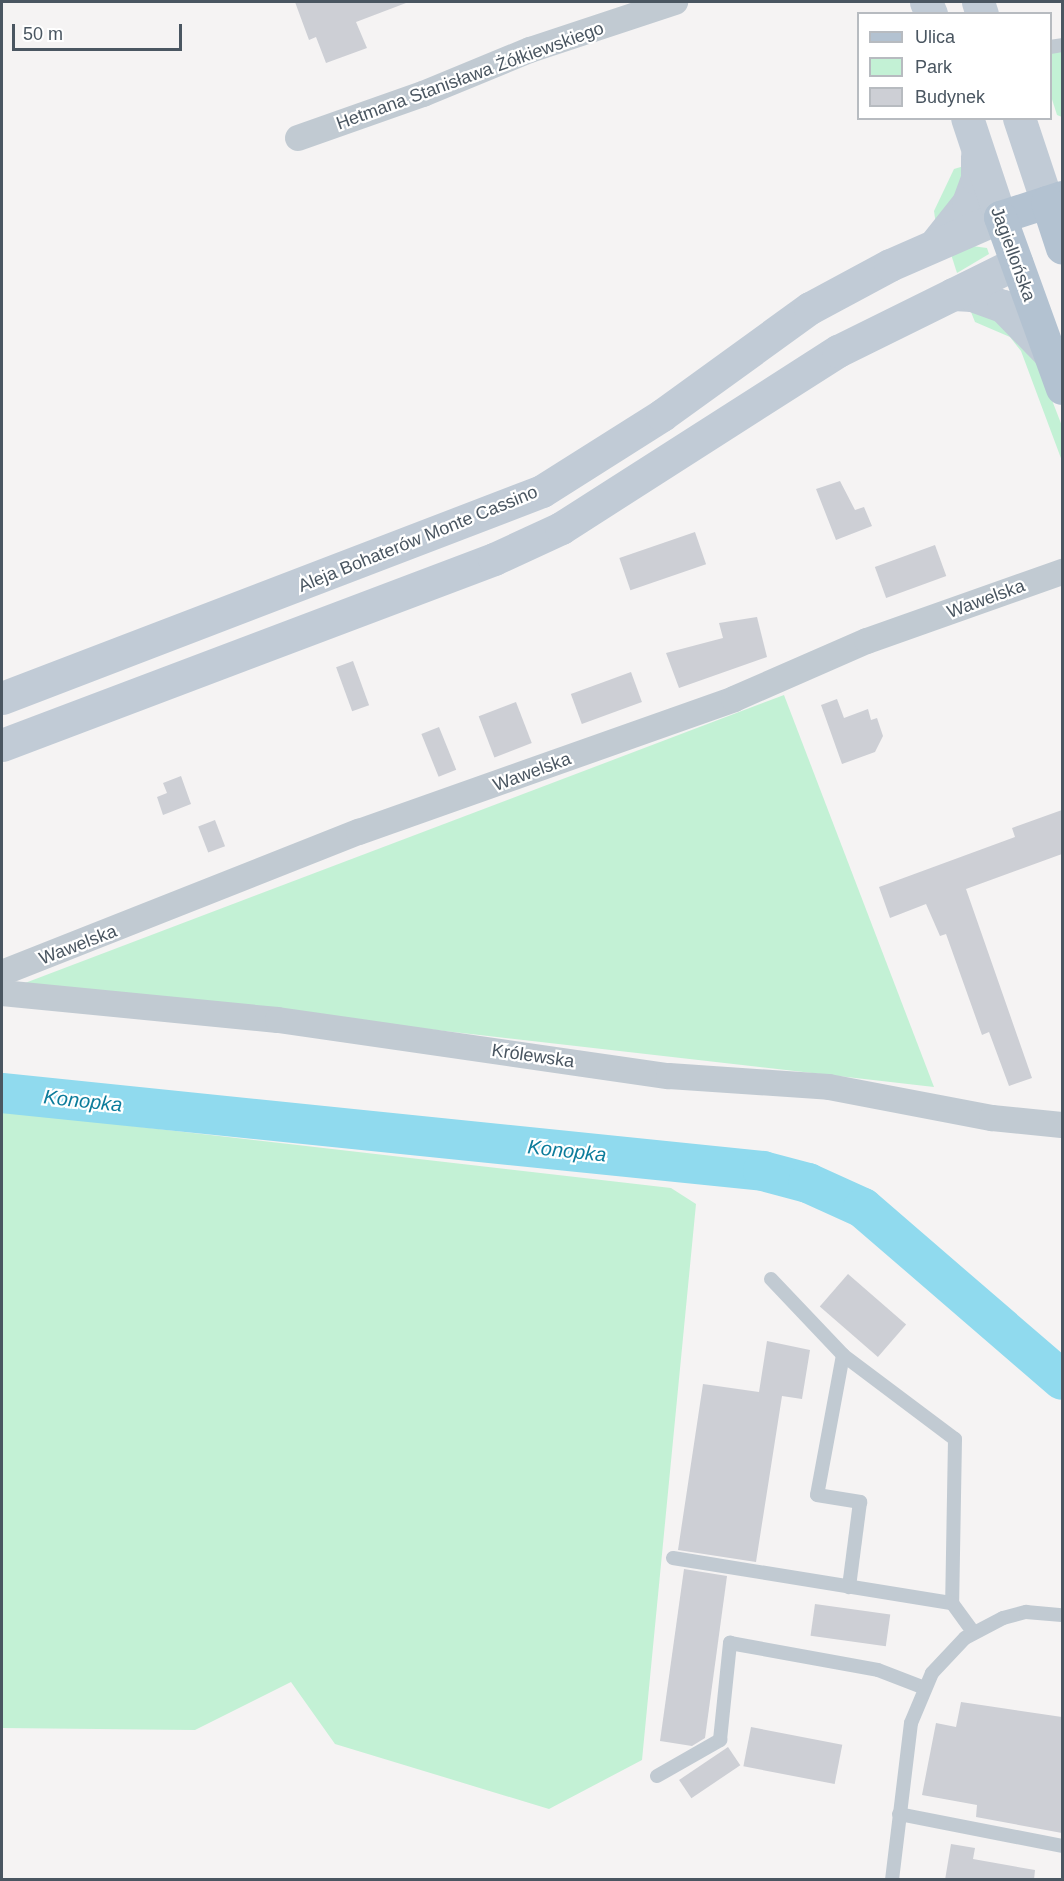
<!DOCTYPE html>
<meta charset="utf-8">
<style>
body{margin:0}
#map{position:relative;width:1064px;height:1881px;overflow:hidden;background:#f5f3f3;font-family:Helvetica,sans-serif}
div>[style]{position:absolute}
.green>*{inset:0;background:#c3f1d5}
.river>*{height:40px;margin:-20px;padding:0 20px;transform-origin:20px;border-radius:20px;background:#90daee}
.building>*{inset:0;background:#cdcfd5;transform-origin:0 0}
.lane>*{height:14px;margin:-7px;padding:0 7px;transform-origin:7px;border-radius:7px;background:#c1cad2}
.street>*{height:26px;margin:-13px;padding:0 13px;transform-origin:13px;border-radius:13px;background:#c1cad2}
.secondary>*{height:33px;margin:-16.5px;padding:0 16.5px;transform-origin:16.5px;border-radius:16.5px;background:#c1cbd6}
.primary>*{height:33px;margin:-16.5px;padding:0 16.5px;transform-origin:16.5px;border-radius:16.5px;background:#b3c2d1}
span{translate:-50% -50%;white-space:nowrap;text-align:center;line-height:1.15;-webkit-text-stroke:4.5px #fff;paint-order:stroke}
.street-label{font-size:18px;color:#4a5661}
.water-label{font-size:20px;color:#0c7c9b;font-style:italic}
.frame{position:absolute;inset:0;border:3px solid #4a5661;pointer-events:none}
.legend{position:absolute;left:857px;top:12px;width:195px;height:108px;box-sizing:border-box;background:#fff;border:2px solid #b7bbc0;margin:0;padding:8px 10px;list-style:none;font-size:18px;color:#4a5661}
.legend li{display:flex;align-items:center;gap:12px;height:30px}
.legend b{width:30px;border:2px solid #b7bbc0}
.scale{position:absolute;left:12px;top:24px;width:170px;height:27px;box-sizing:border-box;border:3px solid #4a5661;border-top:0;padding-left:8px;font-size:18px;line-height:21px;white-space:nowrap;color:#4a5661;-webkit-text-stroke:4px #fff;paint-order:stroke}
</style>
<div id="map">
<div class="green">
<i style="clip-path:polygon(1062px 49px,1062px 117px,1057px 115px,1051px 96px,1050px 50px)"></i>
<i style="clip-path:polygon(964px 166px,966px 181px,936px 225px,934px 211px,954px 169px)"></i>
<i style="clip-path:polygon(972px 246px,987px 248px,989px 254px,957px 273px,949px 248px)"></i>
<i style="clip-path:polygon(984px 311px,1031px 346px,1062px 426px,1062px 461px,1021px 351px,1010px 337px,975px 322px,971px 312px)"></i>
<i style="clip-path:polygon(784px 695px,934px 1087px,25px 983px)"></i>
<i style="clip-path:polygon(2px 1111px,671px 1188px,696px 1204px,642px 1760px,549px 1809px,335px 1744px,291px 1682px,195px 1730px,2px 1728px)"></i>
</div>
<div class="river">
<i style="left:2px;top:1093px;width:765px;rotate:5.85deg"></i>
<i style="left:763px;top:1171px;width:47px;rotate:14.9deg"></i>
<i style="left:808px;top:1183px;width:60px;rotate:24.4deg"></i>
<i style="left:863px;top:1208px;width:263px;rotate:40.8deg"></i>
</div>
<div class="building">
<i style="clip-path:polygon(295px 2px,406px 2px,406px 3px,356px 22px,367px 48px,326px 63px,316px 37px,309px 40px)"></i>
<i style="clip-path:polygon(840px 481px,855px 510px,864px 507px,872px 526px,836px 540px,816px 489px)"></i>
<i style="left:695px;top:532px;width:34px;height:80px;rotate:71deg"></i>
<i style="left:935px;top:545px;width:33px;height:64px;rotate:70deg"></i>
<i style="clip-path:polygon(757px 617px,767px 657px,679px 688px,666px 653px,723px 638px,719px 623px)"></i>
<i style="left:353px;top:661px;width:47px;height:18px;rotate:70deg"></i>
<i style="left:631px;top:672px;width:32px;height:64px;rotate:70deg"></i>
<i style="clip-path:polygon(837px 699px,844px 718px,868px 709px,871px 720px,877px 718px,883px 736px,875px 752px,842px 764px,821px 705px)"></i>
<i style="left:516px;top:702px;width:44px;height:40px;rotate:69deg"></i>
<i style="left:439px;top:727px;width:46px;height:19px;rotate:68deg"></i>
<i style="clip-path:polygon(181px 776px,191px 804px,163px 815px,157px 797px,167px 793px,163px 783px)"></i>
<i style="clip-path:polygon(1062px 810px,1062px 854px,966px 889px,1032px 1078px,1009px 1086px,989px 1032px,982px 1035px,946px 934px,940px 936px,926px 904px,890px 918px,879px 887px,1015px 837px,1012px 828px)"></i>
<i style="left:215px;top:820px;width:28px;height:18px;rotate:69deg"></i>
<i style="left:848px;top:1274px;width:77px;height:43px;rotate:41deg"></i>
<i style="clip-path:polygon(767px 1341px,810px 1350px,802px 1399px,782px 1396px,756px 1562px,678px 1550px,703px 1384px,759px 1392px)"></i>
<i style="clip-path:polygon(684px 1569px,727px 1576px,705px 1738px,692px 1746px,660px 1741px)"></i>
<i style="left:815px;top:1604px;width:76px;height:32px;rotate:8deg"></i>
<i style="clip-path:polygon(961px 1702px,1062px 1717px,1062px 1833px,976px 1817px,977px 1805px,922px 1795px,936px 1723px,956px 1727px)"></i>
<i style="left:751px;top:1727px;width:93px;height:40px;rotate:11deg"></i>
<i style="left:728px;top:1747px;width:22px;height:59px;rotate:56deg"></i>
<i style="clip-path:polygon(951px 1844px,975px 1848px,973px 1859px,1035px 1870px,1034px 1880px,945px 1880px)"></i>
</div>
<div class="lane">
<i style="left:1050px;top:47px;width:12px;rotate:-9deg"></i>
<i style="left:771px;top:1279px;width:105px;rotate:46.5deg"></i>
<i style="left:843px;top:1355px;width:142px;rotate:100.5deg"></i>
<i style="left:817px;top:1495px;width:44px;rotate:9.2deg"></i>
<i style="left:860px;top:1502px;width:86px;rotate:97.4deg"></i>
<i style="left:843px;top:1355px;width:140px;rotate:36.9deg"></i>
<i style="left:955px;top:1439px;width:164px;rotate:91deg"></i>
<i style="left:673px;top:1558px;width:283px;rotate:9.2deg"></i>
<i style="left:952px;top:1603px;width:37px;rotate:54deg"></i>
<i style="left:657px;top:1776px;width:73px;rotate:-29.7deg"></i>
<i style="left:720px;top:1740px;width:98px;rotate:-84.1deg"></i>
<i style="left:730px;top:1643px;width:150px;rotate:10.3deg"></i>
<i style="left:878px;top:1670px;width:50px;rotate:21deg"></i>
<i style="left:899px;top:1814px;width:166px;rotate:11.1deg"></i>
<i style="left:892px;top:1880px;width:158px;rotate:-83.1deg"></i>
<i style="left:911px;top:1723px;width:54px;rotate:-67.2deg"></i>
<i style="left:932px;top:1673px;width:48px;rotate:-46.7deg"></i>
<i style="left:965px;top:1638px;width:43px;rotate:-27.8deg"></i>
<i style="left:1003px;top:1618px;width:24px;rotate:-15deg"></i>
<i style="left:1026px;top:1612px;width:36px;rotate:5deg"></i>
</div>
<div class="street">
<i style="left:298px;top:138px;width:133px;rotate:-19.4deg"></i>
<i style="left:423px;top:94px;width:116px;rotate:-22.4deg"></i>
<i style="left:530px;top:50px;width:153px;rotate:-18.3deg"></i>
<i style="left:2px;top:973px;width:384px;rotate:-21.6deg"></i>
<i style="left:359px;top:832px;width:398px;rotate:-19.5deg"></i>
<i style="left:734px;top:699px;width:145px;rotate:-23.6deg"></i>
<i style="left:867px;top:641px;width:207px;rotate:-19.5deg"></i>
<i style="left:2px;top:993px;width:277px;rotate:5.6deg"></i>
<i style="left:278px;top:1020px;width:395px;rotate:8.2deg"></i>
<i style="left:669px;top:1076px;width:160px;rotate:3.9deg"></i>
<i style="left:829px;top:1087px;width:166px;rotate:10.8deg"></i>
<i style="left:992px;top:1118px;width:70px;rotate:5.7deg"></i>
</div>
<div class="secondary">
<i style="left:926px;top:2px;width:13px;rotate:67deg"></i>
<i style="left:978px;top:2px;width:13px;rotate:72deg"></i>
<i style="left:1019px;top:118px;width:89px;rotate:71.6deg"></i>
<i style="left:937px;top:242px;width:50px;rotate:-51.5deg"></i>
<i style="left:968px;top:203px;width:27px;rotate:-70deg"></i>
<i style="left:977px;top:178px;width:22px;rotate:-90deg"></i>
<i style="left:953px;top:294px;width:19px;rotate:3deg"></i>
<i style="left:972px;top:295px;width:33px;rotate:20deg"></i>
<i style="left:1003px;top:306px;width:66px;rotate:45.6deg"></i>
<i style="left:2px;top:698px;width:578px;rotate:-20.97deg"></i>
<i style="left:542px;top:491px;width:142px;rotate:-32.3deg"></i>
<i style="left:662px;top:415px;width:183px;rotate:-35.9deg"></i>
<i style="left:810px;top:308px;width:91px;rotate:-28.3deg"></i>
<i style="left:890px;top:265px;width:120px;rotate:-23.6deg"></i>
<i style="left:1000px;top:217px;width:104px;rotate:-108.4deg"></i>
<i style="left:2px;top:745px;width:526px;rotate:-20.71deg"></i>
<i style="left:494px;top:559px;width:74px;rotate:-24.8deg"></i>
<i style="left:561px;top:528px;width:329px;rotate:-32.6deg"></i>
<i style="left:838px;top:351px;width:199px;rotate:-26.3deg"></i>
</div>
<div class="primary">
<i style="left:1062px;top:197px;width:65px;rotate:162.1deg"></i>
<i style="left:1000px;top:217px;width:182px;rotate:70.1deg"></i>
<i style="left:1047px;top:202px;width:48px;rotate:71.9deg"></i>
</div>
<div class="street-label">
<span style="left:470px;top:76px;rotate:-20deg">Hetmana Stanisława Żółkiewskiego</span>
<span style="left:1013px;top:254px;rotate:70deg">Jagiellońska</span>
<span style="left:418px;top:539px;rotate:-22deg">Aleja Bohaterów Monte Cassino</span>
<span style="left:986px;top:599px;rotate:-20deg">Wawelska</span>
<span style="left:532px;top:772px;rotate:-20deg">Wawelska</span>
<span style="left:78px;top:945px;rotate:-21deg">Wawelska</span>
<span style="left:533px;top:1056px;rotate:8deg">Królewska</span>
</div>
<div class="water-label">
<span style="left:83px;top:1101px;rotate:6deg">Konopka</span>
<span style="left:567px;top:1151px;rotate:6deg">Konopka</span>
</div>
<div class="frame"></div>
<ul class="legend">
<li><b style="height:8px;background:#b3c2d1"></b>Ulica</li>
<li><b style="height:16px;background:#c3f1d5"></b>Park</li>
<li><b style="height:16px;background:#cdcfd5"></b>Budynek</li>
</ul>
<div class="scale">50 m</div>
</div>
